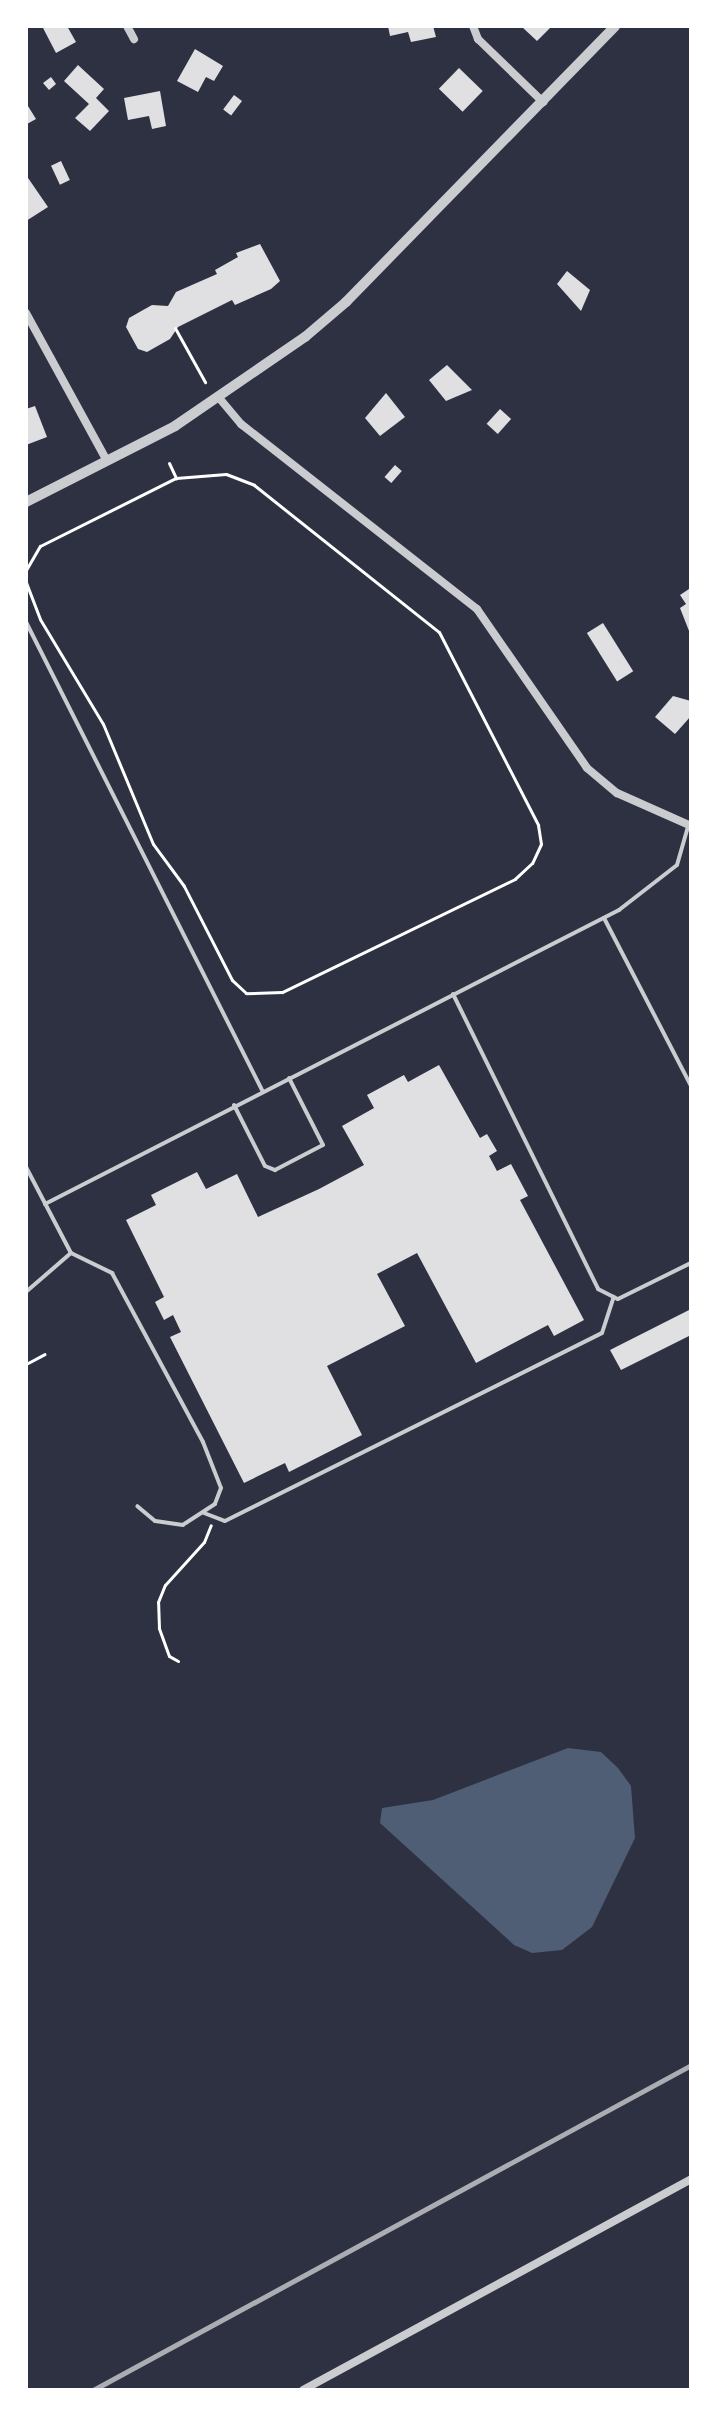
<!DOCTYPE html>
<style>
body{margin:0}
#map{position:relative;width:717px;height:2416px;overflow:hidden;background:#2d3142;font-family:"Titillium Web",sans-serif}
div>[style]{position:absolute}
.water>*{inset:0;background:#4f5d75}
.building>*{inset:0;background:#e0e0e3;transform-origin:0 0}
.path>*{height:3px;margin:-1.5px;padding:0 1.5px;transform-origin:1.5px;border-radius:1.5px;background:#fff}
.service>*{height:4px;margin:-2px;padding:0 2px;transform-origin:2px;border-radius:2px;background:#caccd0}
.minor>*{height:8px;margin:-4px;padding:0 4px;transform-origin:4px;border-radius:4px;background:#caccd0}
.tertiary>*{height:10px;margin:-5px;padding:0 5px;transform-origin:5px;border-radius:5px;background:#caccd0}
.rail>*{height:5px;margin:-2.5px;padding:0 2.5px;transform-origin:2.5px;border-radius:2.5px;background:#abadb3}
span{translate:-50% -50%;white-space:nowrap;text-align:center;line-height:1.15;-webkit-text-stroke:8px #fff;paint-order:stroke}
.frame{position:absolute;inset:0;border:28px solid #fff;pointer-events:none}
</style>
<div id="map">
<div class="water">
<i style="clip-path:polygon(568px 1748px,601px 1752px,618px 1768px,631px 1786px,635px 1838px,592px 1927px,562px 1950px,532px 1953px,514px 1945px,380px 1823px,382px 1808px,433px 1800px)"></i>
</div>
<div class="building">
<i style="clip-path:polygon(42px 26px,67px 26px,76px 42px,56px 53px)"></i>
<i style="clip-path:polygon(388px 26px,433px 26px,436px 37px,411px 42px,408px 32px,390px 36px)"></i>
<i style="clip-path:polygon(521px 26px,552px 26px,537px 41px)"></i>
<i style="clip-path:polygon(195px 49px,223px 66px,214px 81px,206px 77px,198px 92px,177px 81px)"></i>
<i style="clip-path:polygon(78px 65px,104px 89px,96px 98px,109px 111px,90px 131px,75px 118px,89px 104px,64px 81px)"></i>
<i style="left:459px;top:68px;width:33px;height:29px;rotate:44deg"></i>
<i style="clip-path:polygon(51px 77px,56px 84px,49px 90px,43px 83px)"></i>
<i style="clip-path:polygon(160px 91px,166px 126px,152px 129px,149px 116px,128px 120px,124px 98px)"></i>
<i style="left:234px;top:95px;width:10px;height:18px;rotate:37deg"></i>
<i style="clip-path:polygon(28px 106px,36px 119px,27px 124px,26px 107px)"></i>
<i style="left:61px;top:161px;width:21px;height:11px;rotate:65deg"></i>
<i style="clip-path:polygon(26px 175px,48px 207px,26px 221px)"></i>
<i style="clip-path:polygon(260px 244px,280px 281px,271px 289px,235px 305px,232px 300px,178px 327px,170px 339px,147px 352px,138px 349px,126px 327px,129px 318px,152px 305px,168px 306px,176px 292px,217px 274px,215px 270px,238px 257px,236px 253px)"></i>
<i style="clip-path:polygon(567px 271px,590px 290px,581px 311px,557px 284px)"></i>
<i style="clip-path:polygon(447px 365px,472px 390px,446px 401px,429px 380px)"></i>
<i style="clip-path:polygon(386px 393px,405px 417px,380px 436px,365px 418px)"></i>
<i style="clip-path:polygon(35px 406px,47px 437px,26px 445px,26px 409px)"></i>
<i style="left:500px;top:409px;width:15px;height:20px;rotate:42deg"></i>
<i style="left:395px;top:465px;width:9px;height:16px;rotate:41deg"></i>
<i style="clip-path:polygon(689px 589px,691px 592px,691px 636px,680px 608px,686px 604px,680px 595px)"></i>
<i style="left:603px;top:623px;width:57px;height:19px;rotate:58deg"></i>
<i style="clip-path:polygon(673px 696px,691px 701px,691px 716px,675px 734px,655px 717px)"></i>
<i style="clip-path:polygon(439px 1065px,480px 1138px,487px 1134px,497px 1151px,489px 1156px,497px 1171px,511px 1164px,528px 1196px,520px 1200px,584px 1320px,554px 1336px,548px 1325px,476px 1363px,417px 1253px,377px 1274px,405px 1326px,327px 1366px,362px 1435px,289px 1472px,285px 1463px,244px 1483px,170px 1337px,181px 1332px,173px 1315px,164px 1320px,155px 1302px,164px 1297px,126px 1220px,156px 1205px,151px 1195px,197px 1172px,206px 1189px,237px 1174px,258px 1217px,319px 1189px,364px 1165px,342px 1126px,374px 1108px,367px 1095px,404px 1075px,408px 1082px)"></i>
<i style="clip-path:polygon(691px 1309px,691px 1335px,621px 1370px,610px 1350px)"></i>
</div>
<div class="path">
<i style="left:175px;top:328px;width:62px;rotate:60.9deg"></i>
<i style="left:169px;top:463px;width:17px;rotate:65deg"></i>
<i style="left:26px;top:570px;width:28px;rotate:-60deg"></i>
<i style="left:40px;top:546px;width:152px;rotate:-26.6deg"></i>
<i style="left:176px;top:478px;width:50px;rotate:-4.6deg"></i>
<i style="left:226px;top:474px;width:30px;rotate:21deg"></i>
<i style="left:254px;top:485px;width:236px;rotate:38.5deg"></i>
<i style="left:439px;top:632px;width:217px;rotate:62.8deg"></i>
<i style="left:538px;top:825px;width:19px;rotate:81deg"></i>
<i style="left:541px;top:844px;width:21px;rotate:115deg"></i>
<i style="left:532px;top:863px;width:23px;rotate:137deg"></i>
<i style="left:515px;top:879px;width:259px;rotate:154.1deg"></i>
<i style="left:282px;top:992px;width:36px;rotate:178deg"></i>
<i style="left:246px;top:993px;width:19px;rotate:-137deg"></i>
<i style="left:232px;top:980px;width:106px;rotate:-117.1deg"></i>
<i style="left:184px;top:886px;width:52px;rotate:-126.4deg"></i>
<i style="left:153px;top:844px;width:130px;rotate:-112.6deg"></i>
<i style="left:103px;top:724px;width:122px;rotate:-121deg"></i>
<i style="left:40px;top:619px;width:40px;rotate:-111deg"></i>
<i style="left:26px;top:1364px;width:21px;rotate:-28deg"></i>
<i style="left:178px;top:1661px;width:10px;rotate:-151deg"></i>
<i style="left:169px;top:1656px;width:30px;rotate:-110deg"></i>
<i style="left:159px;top:1628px;width:26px;rotate:-92deg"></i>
<i style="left:158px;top:1602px;width:18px;rotate:-68deg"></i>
<i style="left:165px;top:1585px;width:58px;rotate:-47.8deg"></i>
<i style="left:204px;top:1542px;width:18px;rotate:-68deg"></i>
</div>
<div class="service">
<i style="left:26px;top:622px;width:524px;rotate:63.24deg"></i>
<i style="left:604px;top:918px;width:189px;rotate:62.6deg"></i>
<i style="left:453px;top:994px;width:329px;rotate:63.8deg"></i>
<i style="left:598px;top:1289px;width:22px;rotate:27deg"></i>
<i style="left:618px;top:1299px;width:81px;rotate:-26.3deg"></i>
<i style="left:234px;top:1105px;width:68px;rotate:63.1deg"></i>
<i style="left:265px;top:1166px;width:11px;rotate:22deg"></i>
<i style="left:275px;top:1170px;width:54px;rotate:-27.5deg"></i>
<i style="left:323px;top:1145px;width:75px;rotate:-116.9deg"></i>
<i style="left:26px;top:1167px;width:97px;rotate:62.4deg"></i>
<i style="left:71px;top:1253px;width:46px;rotate:26deg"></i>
<i style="left:112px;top:1273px;width:192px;rotate:61.7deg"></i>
<i style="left:203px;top:1442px;width:49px;rotate:68.6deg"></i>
<i style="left:221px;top:1488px;width:17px;rotate:111deg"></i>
<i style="left:215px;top:1504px;width:38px;rotate:147deg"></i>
<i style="left:183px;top:1525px;width:28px;rotate:-172deg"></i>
<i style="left:155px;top:1521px;width:23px;rotate:-140deg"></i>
<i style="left:45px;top:1204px;width:645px;rotate:-27.12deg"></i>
<i style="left:619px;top:910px;width:73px;rotate:-37.8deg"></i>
<i style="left:677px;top:865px;width:40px;rotate:-74deg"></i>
<i style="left:27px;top:1291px;width:58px;rotate:-40.8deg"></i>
<i style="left:204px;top:1513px;width:22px;rotate:21deg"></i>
<i style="left:225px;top:1521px;width:421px;rotate:-26.5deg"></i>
<i style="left:602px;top:1333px;width:38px;rotate:-72deg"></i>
</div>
<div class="minor">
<i style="left:127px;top:26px;width:15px;rotate:62deg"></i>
<i style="left:473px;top:26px;width:14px;rotate:69deg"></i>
<i style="left:478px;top:39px;width:91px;rotate:44.1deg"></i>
<i style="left:26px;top:313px;width:169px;rotate:61.3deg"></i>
<i style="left:220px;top:399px;width:33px;rotate:50deg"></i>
<i style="left:241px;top:424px;width:300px;rotate:38.1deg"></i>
<i style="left:477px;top:609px;width:193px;rotate:55.3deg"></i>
<i style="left:587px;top:768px;width:39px;rotate:40deg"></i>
<i style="left:617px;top:793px;width:81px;rotate:24deg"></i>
<i style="left:303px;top:2390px;width:442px;rotate:-28.5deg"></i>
</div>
<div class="tertiary">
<i style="left:26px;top:502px;width:167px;rotate:-27deg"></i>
<i style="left:175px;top:426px;width:158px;rotate:-34.4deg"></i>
<i style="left:305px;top:337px;width:54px;rotate:-40.5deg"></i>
<i style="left:346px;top:302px;width:385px;rotate:-45.7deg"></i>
</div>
<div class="rail">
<i style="left:93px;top:2390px;width:681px;rotate:-28.52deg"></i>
</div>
<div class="frame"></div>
</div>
